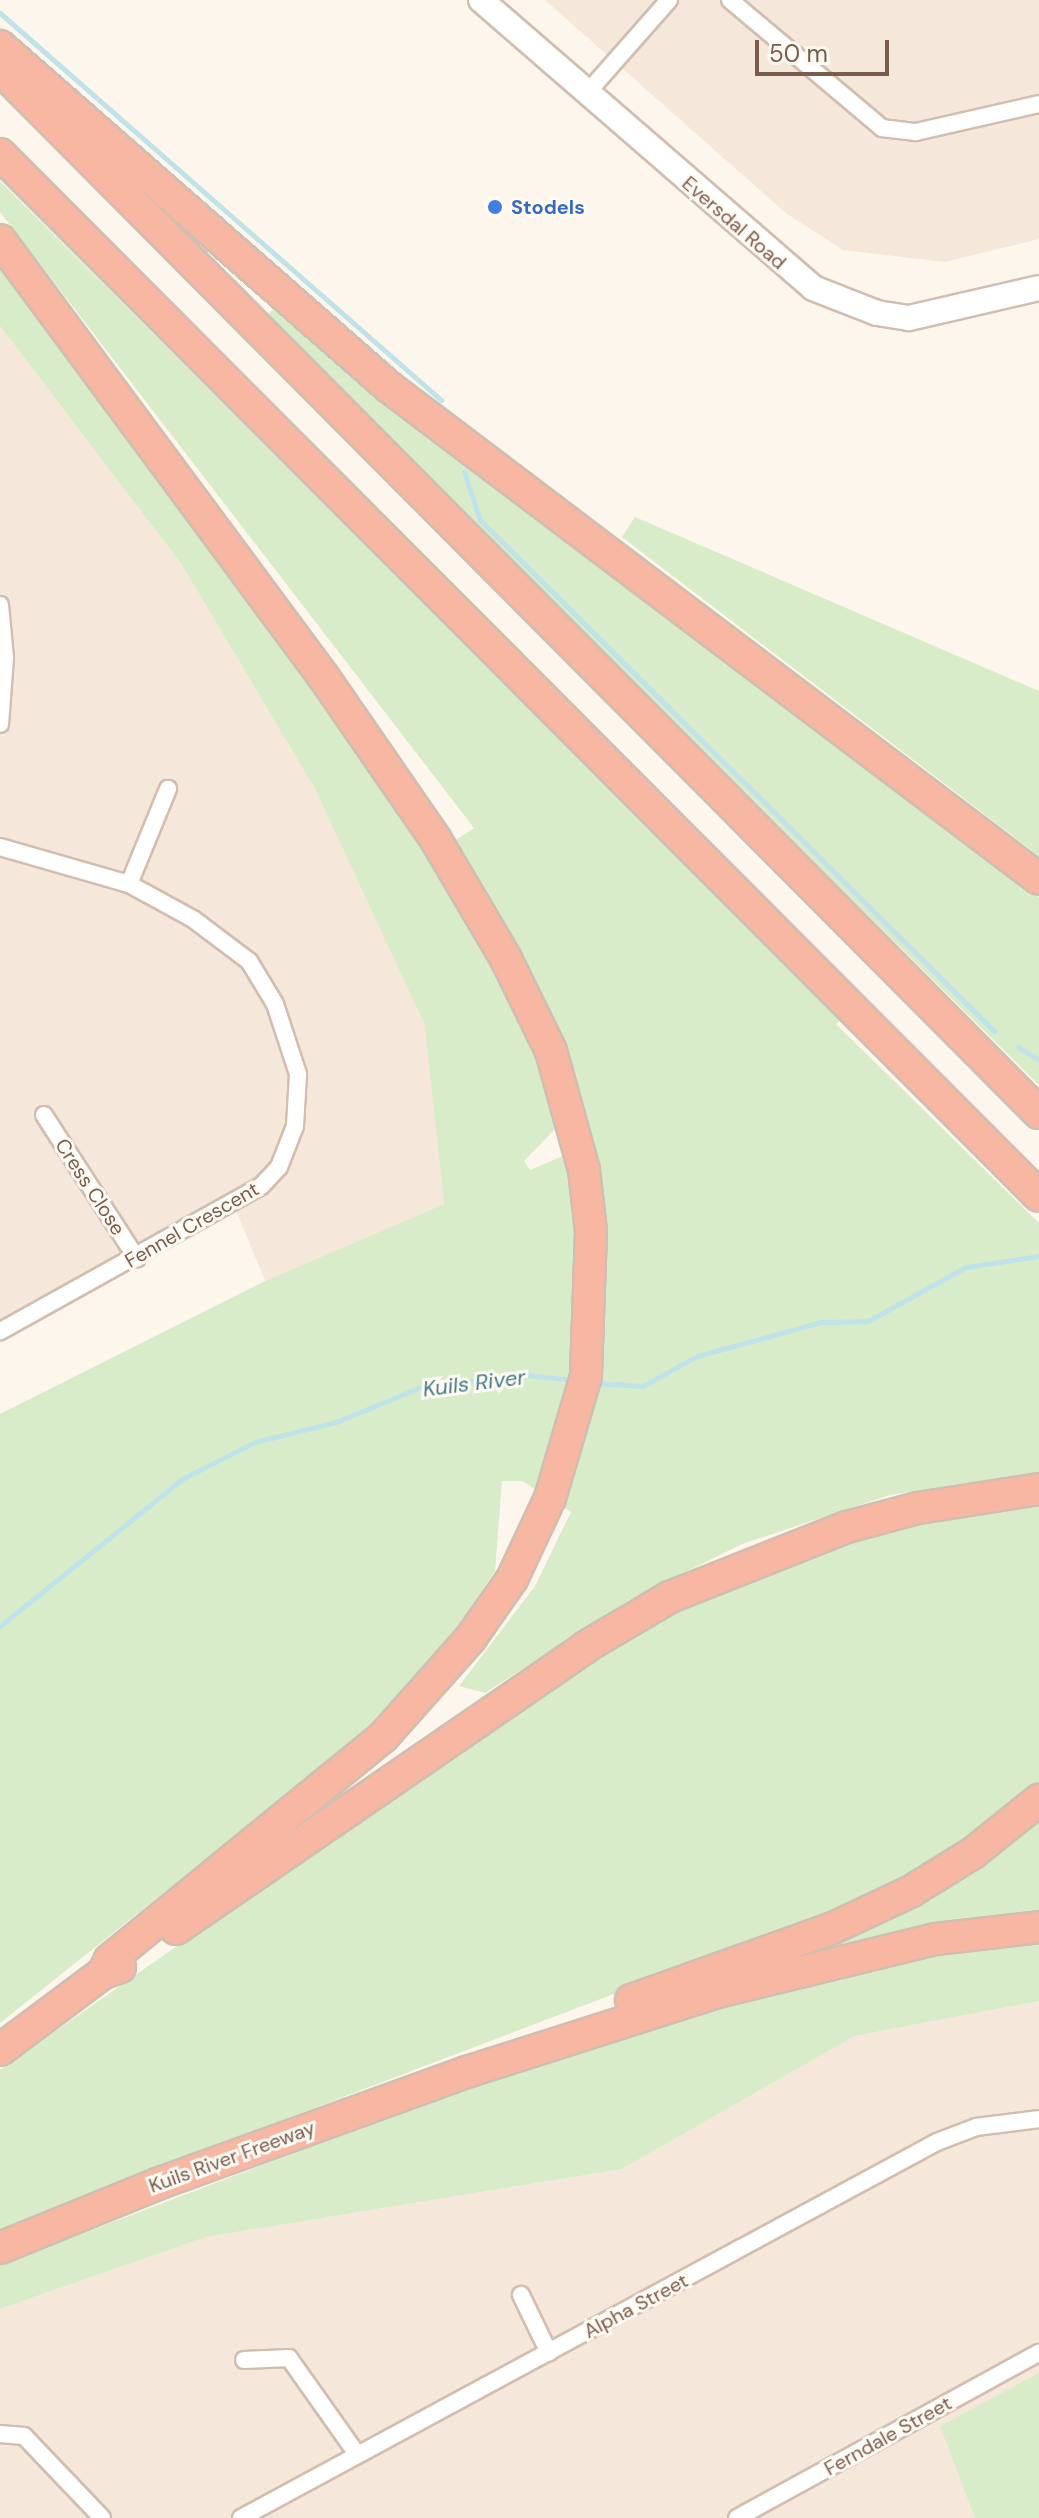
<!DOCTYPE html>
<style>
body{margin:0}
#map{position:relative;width:1039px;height:2518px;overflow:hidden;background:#fdf6ec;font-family:"DM Sans",sans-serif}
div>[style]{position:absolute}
.residential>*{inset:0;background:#f5e8da}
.green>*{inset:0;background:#d8ecc9}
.stream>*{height:5px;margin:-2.5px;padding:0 2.5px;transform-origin:2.5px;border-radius:2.5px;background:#bfe3e8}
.roads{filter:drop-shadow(2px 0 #d1beb0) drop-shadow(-2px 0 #d1beb0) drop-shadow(0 2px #d1beb0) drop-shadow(0 -2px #d1beb0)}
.minor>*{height:16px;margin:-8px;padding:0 8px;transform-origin:8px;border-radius:8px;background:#fff}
.secondary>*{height:24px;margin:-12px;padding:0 12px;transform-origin:12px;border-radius:12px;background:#fff}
.motorway>*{height:30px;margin:-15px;padding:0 15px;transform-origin:15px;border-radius:15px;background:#f7b7a3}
.dots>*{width:22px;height:22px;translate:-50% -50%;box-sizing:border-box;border:4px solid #fffaf3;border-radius:50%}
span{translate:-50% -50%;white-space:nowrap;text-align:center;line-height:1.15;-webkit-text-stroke:6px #fffaf3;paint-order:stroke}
.shop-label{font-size:20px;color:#366cbe;font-weight:700}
.left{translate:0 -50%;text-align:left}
.street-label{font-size:20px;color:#7a5c4d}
.water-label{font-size:22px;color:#437c86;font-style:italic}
.scale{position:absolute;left:755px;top:40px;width:134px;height:36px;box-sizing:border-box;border:4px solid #7a5c4d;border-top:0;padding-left:10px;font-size:24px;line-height:28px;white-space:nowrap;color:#7a5c4d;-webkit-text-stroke:6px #fffaf3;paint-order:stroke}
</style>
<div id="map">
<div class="residential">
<i style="clip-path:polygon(545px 0,1039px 0,1039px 239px,945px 262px,843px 250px,787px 214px)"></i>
<i style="clip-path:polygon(0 326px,182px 565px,315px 789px,426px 1025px,444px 1204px,265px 1281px,232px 1201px,0 1328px)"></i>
<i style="clip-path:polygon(1039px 2001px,1039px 2518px,0 2518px,0 2309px,206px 2237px,622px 2169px,855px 2036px)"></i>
</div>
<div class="green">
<i style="clip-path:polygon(0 181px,842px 1019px,836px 1024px,1039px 1223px,1039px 1472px,890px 1495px,742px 1544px,629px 1600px,485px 1693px,459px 1686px,535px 1586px,571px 1512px,522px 1481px,502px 1481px,495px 1571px,440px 1653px,368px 1730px,0 2023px,0 1414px,265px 1281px,444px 1204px,425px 1025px,315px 789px,182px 565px,0 326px,0 259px,396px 801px,485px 947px,537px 1053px,560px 1124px,524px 1161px,530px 1170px,587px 1146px,448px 845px,474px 828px,0 212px)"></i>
<i style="clip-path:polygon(274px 308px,391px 406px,1039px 898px,1039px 1085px,265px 318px)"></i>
<i style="clip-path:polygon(635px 517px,1039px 691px,1039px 856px,622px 537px)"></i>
<i style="clip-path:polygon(1039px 1499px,1039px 1783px,983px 1830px,923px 1869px,858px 1901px,144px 2173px,0 2240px,0 2070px,565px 1674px,690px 1598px,919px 1516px)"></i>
<i style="clip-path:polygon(1039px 1818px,1039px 1918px,810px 1959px,807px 1951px)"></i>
<i style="clip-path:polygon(1039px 1939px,1039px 2001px,855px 2036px,622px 2169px,206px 2237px,0 2309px,0 2265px,391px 2116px,721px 2004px,952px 1948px)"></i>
<i style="clip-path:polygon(1039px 2373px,1039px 2518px,975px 2518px,940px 2426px)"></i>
</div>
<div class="stream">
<i style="left:0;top:13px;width:587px;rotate:41.27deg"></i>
<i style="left:464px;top:472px;width:51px;rotate:71.6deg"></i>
<i style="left:480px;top:520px;width:726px;rotate:44.83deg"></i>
<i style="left:1018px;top:1047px;width:25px;rotate:32deg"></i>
<i style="left:596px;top:1383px;width:47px;rotate:3.7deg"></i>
<i style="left:643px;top:1386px;width:62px;rotate:-29.1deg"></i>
<i style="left:697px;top:1356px;width:129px;rotate:-15.3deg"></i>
<i style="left:821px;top:1322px;width:47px;rotate:-1.2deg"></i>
<i style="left:868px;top:1321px;width:112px;rotate:-28.9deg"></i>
<i style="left:966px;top:1267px;width:74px;rotate:-8.6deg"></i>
<i style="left:0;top:1626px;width:234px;rotate:-38.9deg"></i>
<i style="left:182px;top:1479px;width:82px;rotate:-26.9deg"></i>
<i style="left:255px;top:1442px;width:83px;rotate:-13.9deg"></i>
<i style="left:336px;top:1422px;width:94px;rotate:-22.5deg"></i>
<i style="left:423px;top:1386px;width:104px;rotate:-6.1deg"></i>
<i style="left:526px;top:1375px;width:48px;rotate:5.9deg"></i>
</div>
<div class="roads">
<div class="minor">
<i style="left:730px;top:0;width:199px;rotate:40.1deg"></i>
<i style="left:882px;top:128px;width:34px;rotate:7deg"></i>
<i style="left:916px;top:132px;width:126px;rotate:-12.8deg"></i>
<i style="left:587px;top:93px;width:124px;rotate:-48.6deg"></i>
<i style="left:0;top:605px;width:53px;rotate:84.6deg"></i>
<i style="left:5px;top:658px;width:66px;rotate:94.3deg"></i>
<i style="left:0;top:847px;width:134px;rotate:16deg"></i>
<i style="left:129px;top:884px;width:73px;rotate:28.7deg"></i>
<i style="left:193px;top:919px;width:70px;rotate:36.9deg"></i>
<i style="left:249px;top:961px;width:50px;rotate:58.8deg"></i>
<i style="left:275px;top:1004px;width:74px;rotate:71.8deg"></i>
<i style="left:298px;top:1074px;width:52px;rotate:93.3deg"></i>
<i style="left:295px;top:1126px;width:44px;rotate:111.3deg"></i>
<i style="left:279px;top:1167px;width:26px;rotate:133deg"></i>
<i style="left:261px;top:1186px;width:299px;rotate:150.9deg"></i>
<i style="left:129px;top:884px;width:103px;rotate:-67.7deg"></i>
<i style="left:44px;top:1115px;width:171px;rotate:57.1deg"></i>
<i style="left:521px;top:2295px;width:64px;rotate:64.2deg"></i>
<i style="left:244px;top:2360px;width:45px;rotate:-2.5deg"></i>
<i style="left:289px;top:2358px;width:118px;rotate:54.7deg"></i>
<i style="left:0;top:2434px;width:24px;rotate:5deg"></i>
<i style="left:24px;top:2436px;width:113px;rotate:46.4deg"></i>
<i style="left:241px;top:2518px;width:791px;rotate:-28.38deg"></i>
<i style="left:937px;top:2142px;width:42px;rotate:-21deg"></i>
<i style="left:976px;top:2127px;width:64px;rotate:-7.2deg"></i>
<i style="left:737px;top:2518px;width:344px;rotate:-28.7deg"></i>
</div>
<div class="secondary">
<i style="left:481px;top:0;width:440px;rotate:40.9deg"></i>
<i style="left:813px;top:288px;width:69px;rotate:21.3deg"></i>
<i style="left:877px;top:313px;width:32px;rotate:9deg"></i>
<i style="left:909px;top:318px;width:133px;rotate:-13deg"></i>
</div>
<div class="motorway">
<i style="left:0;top:46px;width:517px;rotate:41.24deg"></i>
<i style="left:389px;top:387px;width:815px;rotate:37.12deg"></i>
<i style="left:0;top:69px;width:1473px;rotate:45.14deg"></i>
<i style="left:0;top:154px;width:1471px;rotate:45.08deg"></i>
<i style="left:0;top:240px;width:543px;rotate:53.47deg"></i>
<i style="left:323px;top:676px;width:199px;rotate:55.4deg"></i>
<i style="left:436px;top:840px;width:138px;rotate:59.5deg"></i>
<i style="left:506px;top:959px;width:102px;rotate:63.9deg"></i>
<i style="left:551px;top:1051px;width:123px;rotate:74.5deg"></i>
<i style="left:584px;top:1170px;width:61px;rotate:83.5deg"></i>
<i style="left:591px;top:1231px;width:145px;rotate:92deg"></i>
<i style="left:586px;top:1376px;width:127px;rotate:106.4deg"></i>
<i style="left:550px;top:1498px;width:89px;rotate:115.1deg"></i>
<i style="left:512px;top:1579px;width:73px;rotate:125deg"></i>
<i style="left:470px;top:1639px;width:131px;rotate:131.6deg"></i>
<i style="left:383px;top:1737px;width:353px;rotate:140.8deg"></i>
<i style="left:110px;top:1960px;width:15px;rotate:118deg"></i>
<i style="left:176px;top:1929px;width:499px;rotate:-34.5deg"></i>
<i style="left:587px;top:1646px;width:96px;rotate:-30.6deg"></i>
<i style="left:670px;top:1597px;width:190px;rotate:-21.6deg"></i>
<i style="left:847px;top:1527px;width:73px;rotate:-15deg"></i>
<i style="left:918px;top:1508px;width:122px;rotate:-8.9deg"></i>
<i style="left:631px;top:2000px;width:214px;rotate:-19.6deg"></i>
<i style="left:833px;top:1928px;width:85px;rotate:-25.1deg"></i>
<i style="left:910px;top:1892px;width:74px;rotate:-31.8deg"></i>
<i style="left:973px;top:1853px;width:85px;rotate:-38.8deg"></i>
<i style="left:0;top:2050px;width:129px;rotate:-36.8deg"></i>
<i style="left:103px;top:1973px;width:18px;rotate:-19deg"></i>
<i style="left:0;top:2248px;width:173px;rotate:-22.1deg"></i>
<i style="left:160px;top:2183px;width:326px;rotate:-19.9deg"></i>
<i style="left:467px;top:2072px;width:259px;rotate:-17.7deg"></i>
<i style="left:714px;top:1993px;width:228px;rotate:-13.7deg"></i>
<i style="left:936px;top:1939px;width:104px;rotate:-6.6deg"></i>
</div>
</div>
<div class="dots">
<i style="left:495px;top:207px;background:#3f7fe0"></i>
</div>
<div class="shop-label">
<span class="left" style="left:511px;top:207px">Stodels</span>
</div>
<div class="street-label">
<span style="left:734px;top:223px;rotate:41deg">Eversdal Road</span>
<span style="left:90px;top:1187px;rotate:57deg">Cress Close</span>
<span style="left:192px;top:1225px;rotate:-30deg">Fennel Crescent</span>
<span style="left:232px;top:2157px;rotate:-20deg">Kuils River Freeway</span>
<span style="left:636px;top:2306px;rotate:-28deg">Alpha Street</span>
<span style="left:888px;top:2436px;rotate:-29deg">Ferndale Street</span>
</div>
<div class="water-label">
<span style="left:474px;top:1383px;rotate:-7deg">Kuils River</span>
</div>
<div class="scale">50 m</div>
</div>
